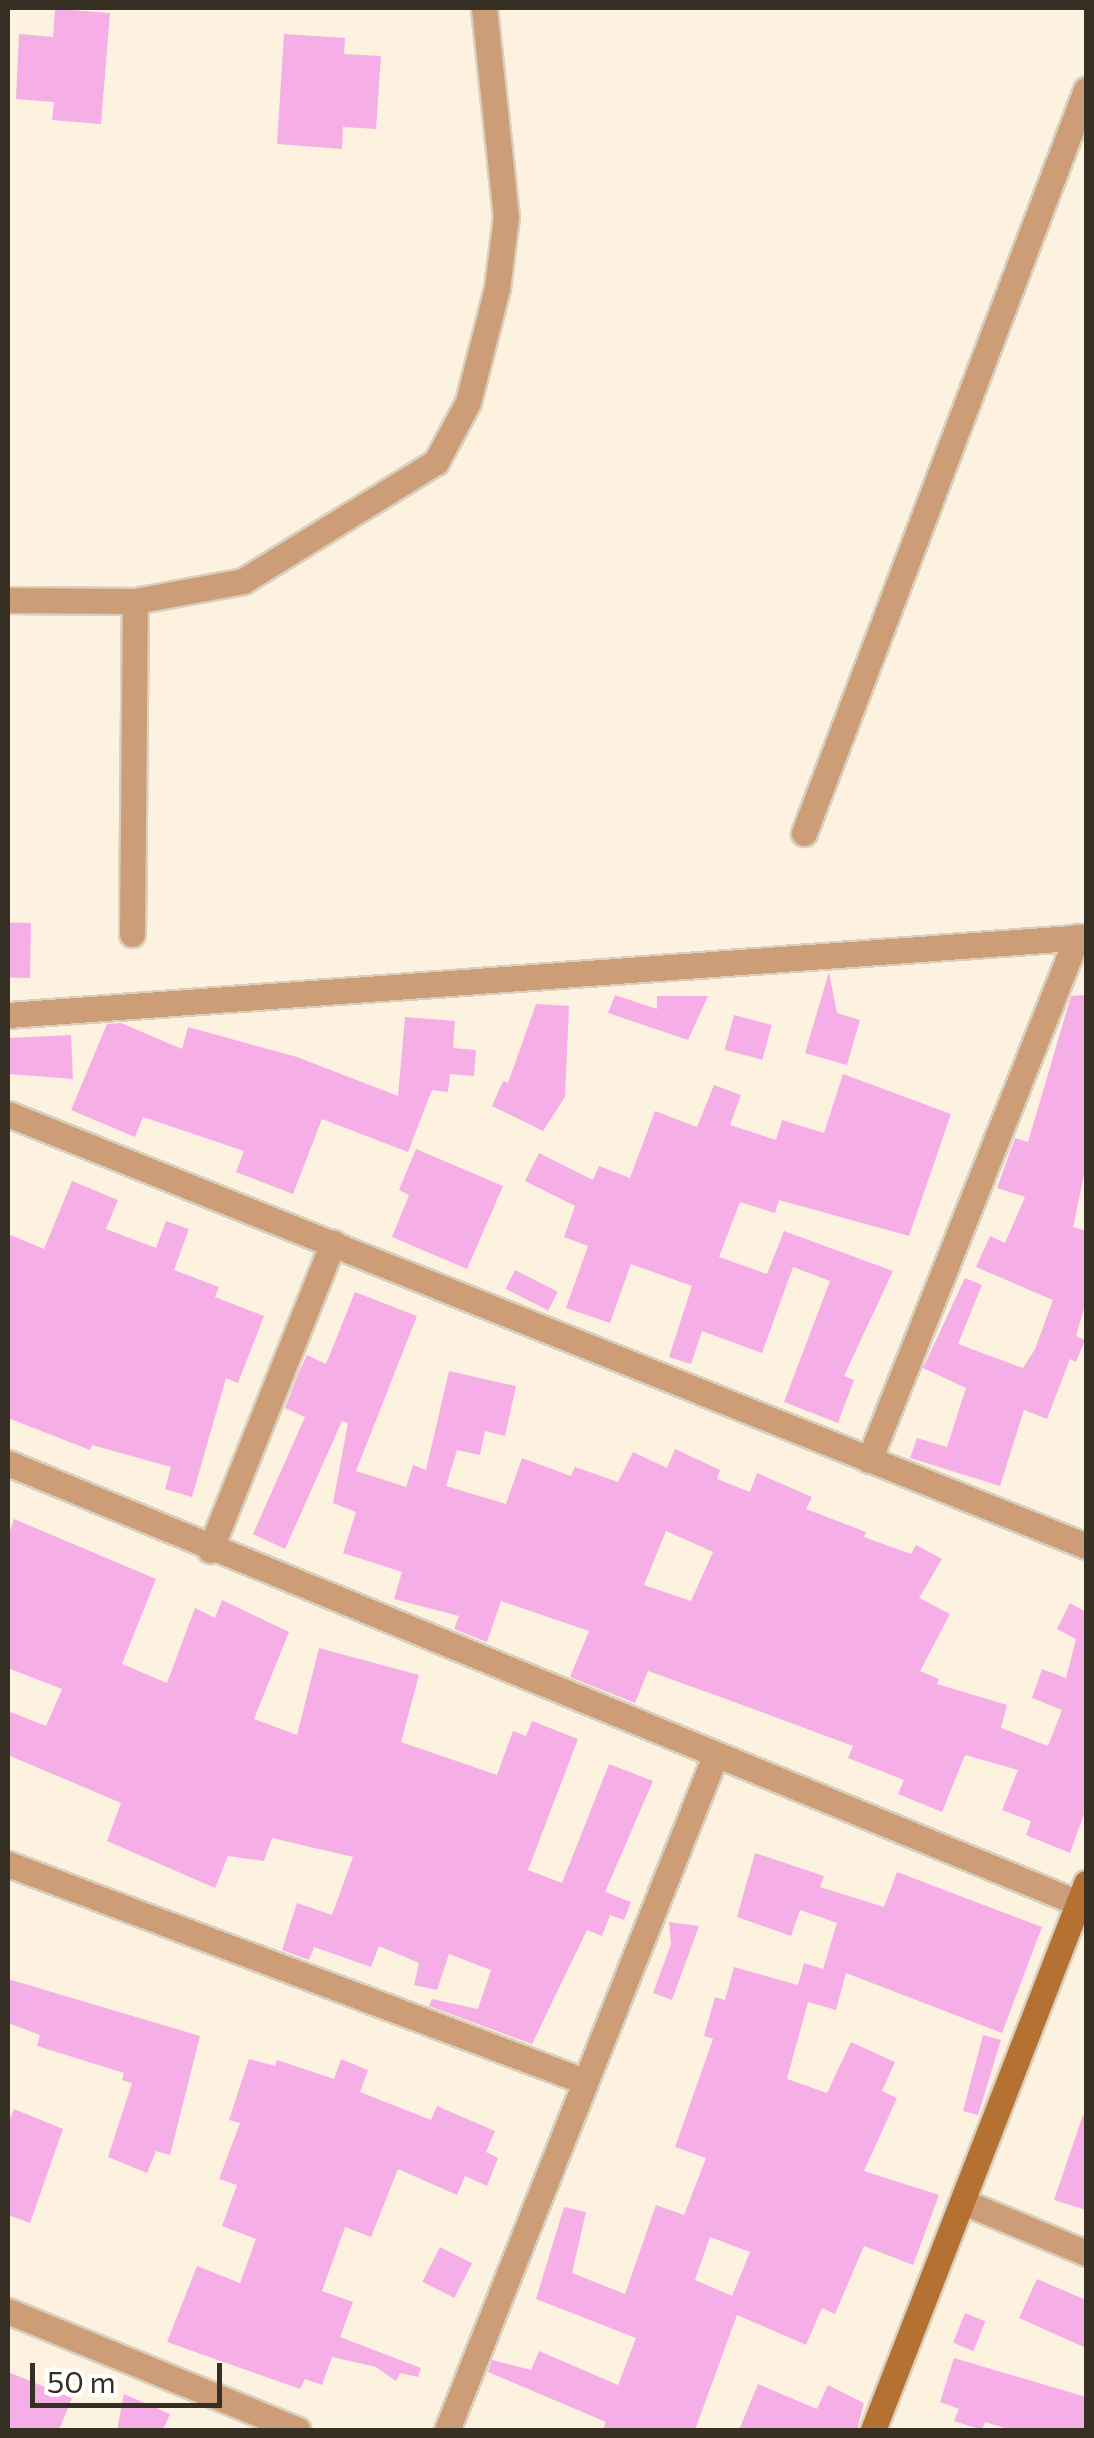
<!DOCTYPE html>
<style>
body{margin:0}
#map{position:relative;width:1094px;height:2438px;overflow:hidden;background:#fdf2df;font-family:Commissioner,sans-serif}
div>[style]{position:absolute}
.building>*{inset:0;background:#f6aee6;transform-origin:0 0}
.roads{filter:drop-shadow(2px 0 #d9cfbd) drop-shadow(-2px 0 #d9cfbd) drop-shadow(0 2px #d9cfbd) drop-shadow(0 -2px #d9cfbd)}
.street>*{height:25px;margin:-12.5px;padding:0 12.5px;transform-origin:12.5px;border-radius:12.5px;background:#cc9d76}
.secondary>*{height:25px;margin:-12.5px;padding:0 12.5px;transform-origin:12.5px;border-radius:12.5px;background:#b57132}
span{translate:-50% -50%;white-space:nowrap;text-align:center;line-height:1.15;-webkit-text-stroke:10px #fff;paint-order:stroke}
.frame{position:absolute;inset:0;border:10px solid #362f23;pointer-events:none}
.scale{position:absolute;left:30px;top:2363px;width:192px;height:45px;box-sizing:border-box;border:5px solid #362f23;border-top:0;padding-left:12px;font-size:30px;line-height:35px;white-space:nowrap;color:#362f23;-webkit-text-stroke:8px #fff;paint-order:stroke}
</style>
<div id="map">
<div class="building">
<i style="clip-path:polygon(55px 9px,110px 13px,101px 124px,52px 120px,54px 102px,16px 99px,19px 34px,53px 37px)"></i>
<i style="clip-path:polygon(284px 34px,345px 38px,344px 54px,381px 56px,376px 129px,343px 127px,342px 149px,277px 144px)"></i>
<i style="left:31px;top:923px;width:55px;height:23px;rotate:91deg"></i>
<i style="clip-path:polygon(829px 972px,837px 1013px,860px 1020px,847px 1065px,805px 1053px)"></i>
<i style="clip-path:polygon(615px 995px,657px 1009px,657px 996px,708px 996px,688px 1040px,608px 1013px)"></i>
<i style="clip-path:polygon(1086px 995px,1086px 1166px,1073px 1227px,1086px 1231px,1086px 1301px,1076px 1336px,1085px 1340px,1076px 1362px,1070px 1359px,1047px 1419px,1024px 1410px,1000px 1486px,910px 1458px,917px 1438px,947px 1447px,966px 1388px,923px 1368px,965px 1278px,982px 1285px,958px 1344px,1023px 1368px,1035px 1349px,1053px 1300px,976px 1267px,990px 1236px,1005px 1243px,1025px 1197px,997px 1188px,1015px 1138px,1028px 1142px,1071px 996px)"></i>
<i style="clip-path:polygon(536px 1004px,569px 1006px,565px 1097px,543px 1131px,492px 1106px,503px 1081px,508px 1083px)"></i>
<i style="left:734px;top:1015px;width:39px;height:36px;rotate:15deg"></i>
<i style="clip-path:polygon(405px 1017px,455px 1021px,453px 1048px,476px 1050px,474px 1076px,450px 1074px,448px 1092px,432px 1090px,408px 1152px,322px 1119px,293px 1194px,236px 1172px,244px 1151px,143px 1117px,135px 1137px,71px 1110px,107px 1024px,121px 1023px,182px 1049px,188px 1027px,297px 1057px,398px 1096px)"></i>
<i style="clip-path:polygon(71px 1035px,73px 1079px,8px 1074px,8px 1038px)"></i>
<i style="clip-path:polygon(843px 1074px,951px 1114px,909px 1236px,779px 1200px,775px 1213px,740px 1202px,719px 1257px,767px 1274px,784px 1231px,893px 1271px,844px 1376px,854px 1380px,838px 1423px,784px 1402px,830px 1281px,793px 1267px,762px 1353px,702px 1331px,691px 1364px,669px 1357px,692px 1286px,631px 1264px,610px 1323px,566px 1308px,588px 1246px,564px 1237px,575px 1206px,525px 1181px,539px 1153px,593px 1180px,599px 1166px,630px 1178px,655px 1111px,697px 1127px,714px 1085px,741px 1095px,730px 1125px,776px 1140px,782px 1120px,824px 1133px)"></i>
<i style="clip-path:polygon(416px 1149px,503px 1186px,467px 1269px,392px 1237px,409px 1195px,399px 1190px)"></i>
<i style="clip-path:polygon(72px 1181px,118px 1200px,106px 1229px,156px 1248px,166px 1221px,189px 1229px,174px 1270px,219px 1287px,215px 1297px,264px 1316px,238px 1383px,226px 1378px,192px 1497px,165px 1489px,171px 1467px,92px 1445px,90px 1450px,8px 1418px,8px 1234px,44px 1249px)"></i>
<i style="left:515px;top:1270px;width:48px;height:21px;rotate:27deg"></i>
<i style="clip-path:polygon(evenodd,355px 1292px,417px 1316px,356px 1471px,406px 1487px,413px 1465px,426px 1470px,449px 1371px,516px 1386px,505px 1436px,485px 1431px,480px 1455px,457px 1450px,446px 1486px,506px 1504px,522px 1458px,571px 1476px,575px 1467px,618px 1482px,633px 1452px,667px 1468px,675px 1449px,720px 1470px,717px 1479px,750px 1492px,757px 1473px,812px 1497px,806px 1509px,866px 1532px,864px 1537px,911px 1554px,916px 1545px,942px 1559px,919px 1598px,950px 1614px,920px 1671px,939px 1679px,937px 1684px,1007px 1705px,1001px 1728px,1048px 1746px,1062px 1710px,1032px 1698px,1042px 1669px,1066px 1678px,1076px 1639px,1057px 1629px,1070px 1603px,1086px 1612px,1086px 1808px,1070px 1853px,1026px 1835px,1031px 1821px,1002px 1810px,1018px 1770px,965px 1755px,942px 1812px,898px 1794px,904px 1780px,848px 1758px,853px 1746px,726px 1699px,648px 1671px,635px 1703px,570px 1677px,589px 1631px,501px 1601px,487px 1642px,454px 1629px,459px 1616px,394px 1599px,402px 1572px,343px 1553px,356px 1512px,333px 1503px,348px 1423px,342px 1421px,285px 1549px,253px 1534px,305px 1417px,285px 1408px,298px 1374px,307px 1355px,326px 1364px,355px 1292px,666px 1531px,713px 1552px,691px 1601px,644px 1585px,666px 1531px)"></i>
<i style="clip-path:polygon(14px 1519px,156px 1579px,122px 1664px,167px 1683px,195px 1608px,215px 1618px,222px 1600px,289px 1632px,254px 1719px,297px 1735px,319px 1648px,419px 1675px,401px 1742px,497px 1775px,513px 1731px,526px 1736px,532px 1721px,578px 1739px,528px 1870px,562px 1883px,609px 1764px,653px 1781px,605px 1892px,631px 1902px,624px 1920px,610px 1915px,602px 1936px,587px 1930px,532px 2044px,429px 2006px,432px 1999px,478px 2009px,491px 1970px,449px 1954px,437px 1990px,414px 1985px,419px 1963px,379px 1946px,371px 1967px,314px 1947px,309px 1960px,282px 1950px,297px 1903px,332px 1915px,353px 1857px,272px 1838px,264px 1861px,228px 1856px,215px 1888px,107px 1841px,121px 1803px,8px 1755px,8px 1711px,46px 1726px,62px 1689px,8px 1668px,8px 1537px)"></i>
<i style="clip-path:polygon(evenodd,755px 1853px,824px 1876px,820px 1887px,884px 1907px,897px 1872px,1042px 1927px,1002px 2033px,846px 1973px,836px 2010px,808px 2002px,787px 2079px,827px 2093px,851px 2042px,895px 2062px,882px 2091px,897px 2098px,864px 2171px,939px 2195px,913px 2265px,864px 2246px,835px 2314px,822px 2308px,806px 2345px,737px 2315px,695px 2430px,603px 2430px,606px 2422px,488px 2372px,492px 2360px,531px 2370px,539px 2351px,618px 2385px,636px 2338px,536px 2299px,564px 2207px,586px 2212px,572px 2273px,625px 2294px,656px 2205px,684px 2215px,706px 2158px,675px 2147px,713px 2039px,704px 2036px,715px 1997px,725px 2000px,734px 1967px,798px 1985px,804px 1963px,823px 1969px,837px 1923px,800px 1910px,791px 1936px,737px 1917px,755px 1853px,710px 2237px,750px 2252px,732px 2296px,695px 2280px,710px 2237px)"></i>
<i style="clip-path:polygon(669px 1922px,699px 1926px,672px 2000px,653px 1993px,671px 1944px)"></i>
<i style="clip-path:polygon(8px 1979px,200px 2036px,170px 2155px,156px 2151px,147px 2173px,108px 2157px,132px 2083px,122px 2080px,124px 2073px,37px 2046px,40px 2035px,8px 2023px)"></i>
<i style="clip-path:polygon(983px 2035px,1001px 2040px,978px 2115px,963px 2111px)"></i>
<i style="clip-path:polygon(249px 2059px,275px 2066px,277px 2060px,334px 2079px,341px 2059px,368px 2070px,360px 2092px,431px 2120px,437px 2106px,495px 2131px,486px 2152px,498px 2158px,487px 2186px,465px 2176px,457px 2195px,398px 2169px,371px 2237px,345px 2227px,322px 2291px,353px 2302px,340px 2337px,421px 2368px,418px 2377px,400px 2373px,396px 2381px,376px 2367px,332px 2357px,322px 2385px,305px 2379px,300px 2389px,167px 2342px,197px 2266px,240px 2283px,256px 2239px,222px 2226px,237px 2185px,219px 2179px,240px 2123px,229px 2120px)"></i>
<i style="clip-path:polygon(14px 2109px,63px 2129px,30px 2223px,8px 2215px,8px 2124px)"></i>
<i style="clip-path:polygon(1083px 2115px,1086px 2115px,1086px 2210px,1054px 2200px)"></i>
<i style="left:440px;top:2247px;width:36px;height:39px;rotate:27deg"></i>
<i style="clip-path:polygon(1037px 2279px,1086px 2300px,1086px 2348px,1019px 2318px)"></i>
<i style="left:965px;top:2313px;width:22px;height:32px;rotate:22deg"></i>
<i style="clip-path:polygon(954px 2358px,1086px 2397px,1086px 2430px,1011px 2430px,985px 2422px,982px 2430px,954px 2421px,959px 2409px,940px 2402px)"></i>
<i style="clip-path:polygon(8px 2372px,72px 2398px,59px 2430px,8px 2430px)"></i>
<i style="clip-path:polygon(758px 2384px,817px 2409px,828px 2385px,864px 2403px,857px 2430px,739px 2430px)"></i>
<i style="clip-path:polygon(124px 2394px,170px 2414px,163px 2430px,117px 2430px)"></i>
</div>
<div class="roads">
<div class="street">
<i style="left:8px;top:600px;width:127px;rotate:0.5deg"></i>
<i style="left:135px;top:601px;width:110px;rotate:-10.5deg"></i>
<i style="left:243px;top:581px;width:227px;rotate:-31.7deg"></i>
<i style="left:436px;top:462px;width:68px;rotate:-61.9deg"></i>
<i style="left:468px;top:402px;width:118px;rotate:-75.7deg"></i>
<i style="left:497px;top:288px;width:72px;rotate:-82.8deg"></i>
<i style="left:506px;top:217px;width:210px;rotate:-96deg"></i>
<i style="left:804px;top:833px;width:795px;rotate:-69.22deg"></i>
<i style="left:132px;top:934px;width:333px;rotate:-89.5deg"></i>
<i style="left:8px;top:1015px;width:1081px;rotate:-4.14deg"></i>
<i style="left:8px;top:1114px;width:1161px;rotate:21.84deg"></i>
<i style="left:869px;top:1460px;width:563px;rotate:-68.31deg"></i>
<i style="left:8px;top:1463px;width:1157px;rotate:22.35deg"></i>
<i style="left:210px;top:1550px;width:331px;rotate:-68.2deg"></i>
<i style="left:8px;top:1864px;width:612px;rotate:20.65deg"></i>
<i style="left:966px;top:2203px;width:130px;rotate:22.6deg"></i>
<i style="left:8px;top:2311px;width:313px;rotate:22.3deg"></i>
<i style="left:447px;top:2430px;width:725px;rotate:-68.32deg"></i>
</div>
<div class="secondary">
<i style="left:873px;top:2430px;width:587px;rotate:-68.72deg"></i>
</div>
</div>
<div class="frame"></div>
<div class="scale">50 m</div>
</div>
